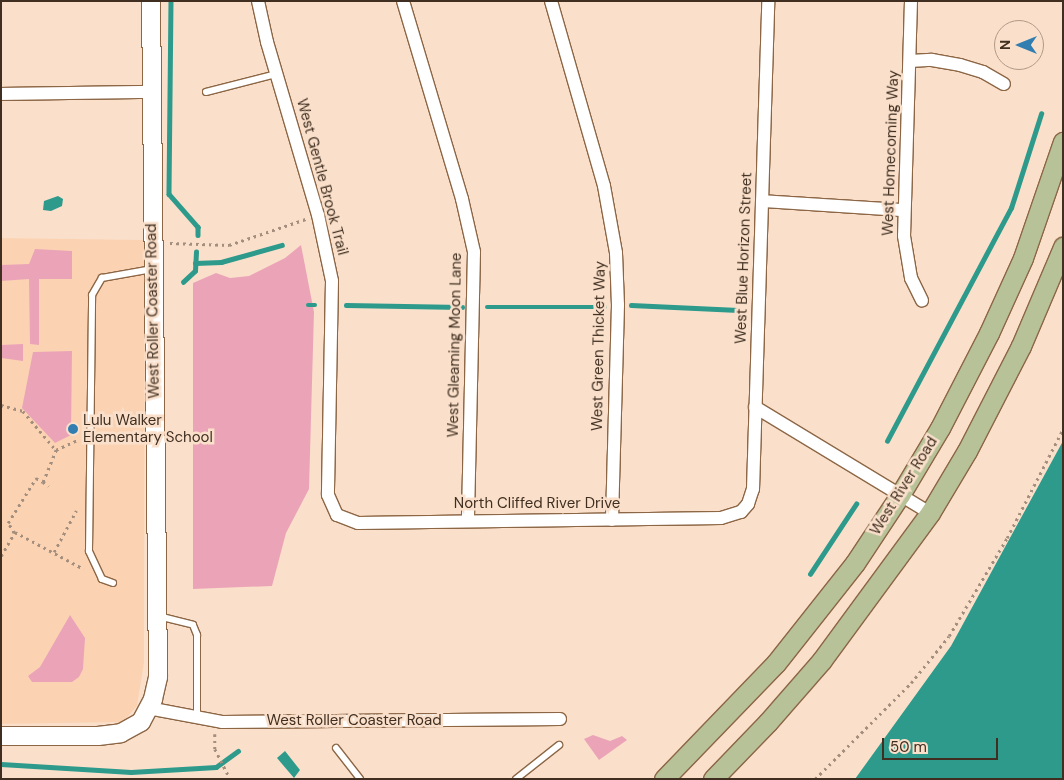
<!DOCTYPE html>
<style>
body{margin:0}
#map{position:relative;width:1064px;height:780px;overflow:hidden;background:#fae0cb;font-family:"DM Sans",sans-serif}
div>[style]{position:absolute}
.built>*{inset:0;background:#fbd3b3}
.green>*{inset:0;background:#eba4b7}
.water>*{inset:0;background:#2d9a8b}
.stream>*{height:4.5px;margin:-2.25px;padding:0 2.25px;transform-origin:2.25px;border-radius:2.25px;background:#2d9a8b}
.path>*{height:2.5px;margin-top:-1.25px;transform-origin:0;background:repeating-linear-gradient(90deg,#a48e7d 0 2.5px,transparent 0 6.5px)}
.roads{filter:drop-shadow(1px 0 #8c6645) drop-shadow(-1px 0 #8c6645) drop-shadow(0 1px #8c6645) drop-shadow(0 -1px #8c6645)}
.lane>*{height:6px;margin:-3px;padding:0 3px;transform-origin:3px;border-radius:3px;background:#fff}
.street>*{height:12px;margin:-6px;padding:0 6px;transform-origin:6px;border-radius:6px;background:#fff}
.secondary>*{height:18px;margin:-9px;padding:0 9px;transform-origin:9px;border-radius:9px;background:#fff}
.primary>*{height:19px;margin:-9.5px;padding:0 9.5px;transform-origin:9.5px;border-radius:9.5px;background:#b7c299}
.dots>*{width:14px;height:14px;translate:-50% -50%;box-sizing:border-box;border:2px solid #fae0cb;border-radius:50%}
span{translate:-50% -50%;white-space:nowrap;text-align:center;line-height:1.15;-webkit-text-stroke:5px #fae0cb;paint-order:stroke}
.street-label{font-size:15px;color:#402f21}
.poi-label{font-size:15px;color:#402f21}
.left{translate:0 -50%;text-align:left}
.frame{position:absolute;inset:0;border:2px solid #402f21;pointer-events:none}
.north{position:absolute;left:994px;top:20px;width:50px;height:50px;box-sizing:border-box;background:#fae0cb;border:1px solid #b09987;border-radius:50%;rotate:270deg;font-size:14px;font-weight:700;line-height:20px;text-align:center;color:#402f21}
.north::after{content:'';display:block;margin:auto;width:18px;height:22px;background:#327eb1;clip-path:polygon(50% 0,100% 100%,50% 72%,0 100%)}
.scale{position:absolute;left:882px;top:738px;width:116px;height:22px;box-sizing:border-box;border:2px solid #402f21;border-top:0;padding-left:6px;font-size:15px;line-height:18px;white-space:nowrap;color:#402f21;-webkit-text-stroke:4px #fae0cb;paint-order:stroke}
</style>
<div id="map">
<div class="built">
<i style="clip-path:polygon(1px 238px,145px 240px,144px 663px,137px 706px,123px 722px,1px 724px)"></i>
</div>
<div class="green">
<i style="clip-path:polygon(301px 245px,314px 312px,309px 489px,286px 533px,272px 586px,193px 589px,193px 283px,216px 273px,230px 278px,249px 276px,285px 258px)"></i>
<i style="clip-path:polygon(35px 249px,72px 251px,72px 279px,39px 279px,39px 345px,30px 344px,29px 279px,1px 281px,1px 265px,29px 264px)"></i>
<i style="clip-path:polygon(23px 344px,23px 361px,1px 358px,1px 345px)"></i>
<i style="clip-path:polygon(72px 351px,71px 435px,55px 443px,22px 408px,33px 352px)"></i>
<i style="clip-path:polygon(70px 615px,85px 638px,83px 669px,79px 677px,72px 682px,32px 682px,28px 676px,40px 667px)"></i>
<i style="clip-path:polygon(593px 735px,610px 741px,622px 736px,627px 740px,599px 760px,584px 739px)"></i>
</div>
<div class="water">
<i style="clip-path:polygon(58px 196px,63px 199px,62px 206px,51px 211px,43px 210px,44px 201px)"></i>
<i style="clip-path:polygon(1063px 441px,1063px 779px,855px 779px,951px 646px)"></i>
<i style="clip-path:polygon(285px 751px,300px 770px,294px 778px,277px 758px)"></i>
</div>
<div class="stream">
<i style="left:171px;top:1px;width:193px;rotate:90.6deg"></i>
<i style="left:169px;top:194px;width:44px;rotate:48.7deg"></i>
<i style="left:198px;top:227px;width:8px;rotate:90deg"></i>
<i style="left:195px;top:263px;width:26px;rotate:-2deg"></i>
<i style="left:221px;top:262px;width:63px;rotate:-15.6deg"></i>
<i style="left:183px;top:282px;width:16px;rotate:-43deg"></i>
<i style="left:195px;top:271px;width:19px;rotate:-87deg"></i>
<i style="left:308px;top:305px;width:7px"></i>
<i style="left:346px;top:305px;width:116px;rotate:1deg"></i>
<i style="left:631px;top:305px;width:107px;rotate:2.7deg"></i>
<i style="left:487px;top:307px;width:118px"></i>
<i style="left:887px;top:441px;width:264px;rotate:-62deg"></i>
<i style="left:1011px;top:208px;width:99px;rotate:-72.3deg"></i>
<i style="left:810px;top:574px;width:84px;rotate:-56.7deg"></i>
<i style="left:1px;top:764px;width:130px;rotate:3.5deg"></i>
<i style="left:131px;top:772px;width:85px;rotate:-3.4deg"></i>
<i style="left:216px;top:767px;width:27px;rotate:-36deg"></i>
</div>
<div class="path">
<i style="left:170px;top:243px;width:59px;rotate:1.9deg"></i>
<i style="left:229px;top:245px;width:81px;rotate:-18.7deg"></i>
<i style="left:1px;top:405px;width:23px;rotate:15deg"></i>
<i style="left:23px;top:411px;width:51px;rotate:49.8deg"></i>
<i style="left:43px;top:482px;width:7px;rotate:34deg"></i>
<i style="left:14px;top:533px;width:12px;rotate:-121deg"></i>
<i style="left:8px;top:523px;width:53px;rotate:-58.1deg"></i>
<i style="left:36px;top:478px;width:8px;rotate:30deg"></i>
<i style="left:43px;top:482px;width:35px;rotate:-68deg"></i>
<i style="left:56px;top:450px;width:23px;rotate:-25deg"></i>
<i style="left:54px;top:552px;width:47px;rotate:-61.8deg"></i>
<i style="left:1px;top:556px;width:28px;rotate:-60deg"></i>
<i style="left:15px;top:532px;width:78px;rotate:28.2deg"></i>
<i style="left:215px;top:734px;width:15px;rotate:90deg"></i>
<i style="left:215px;top:749px;width:34px;rotate:63deg"></i>
<i style="left:815px;top:779px;width:136px;rotate:-45deg"></i>
<i style="left:911px;top:683px;width:60px;rotate:-51deg"></i>
<i style="left:949px;top:636px;width:114px;rotate:-59.4deg"></i>
<i style="left:1007px;top:538px;width:123px;rotate:-62.8deg"></i>
</div>
<div class="roads">
<div class="lane">
<i style="left:206px;top:92px;width:72px;rotate:-14.4deg"></i>
<i style="left:113px;top:583px;width:12px;rotate:-160deg"></i>
<i style="left:102px;top:579px;width:31px;rotate:-115deg"></i>
<i style="left:89px;top:551px;width:256px;rotate:-89.3deg"></i>
<i style="left:92px;top:295px;width:20px;rotate:-60deg"></i>
<i style="left:102px;top:278px;width:51px;rotate:-10.2deg"></i>
<i style="left:158px;top:616px;width:36px;rotate:14deg"></i>
<i style="left:193px;top:625px;width:11px;rotate:68deg"></i>
<i style="left:197px;top:635px;width:83px;rotate:90deg"></i>
<i style="left:336px;top:748px;width:39px;rotate:52deg"></i>
<i style="left:516px;top:779px;width:55px;rotate:-38.3deg"></i>
</div>
<div class="street">
<i style="left:258px;top:1px;width:42px;rotate:77.6deg"></i>
<i style="left:267px;top:42px;width:180px;rotate:73.6deg"></i>
<i style="left:318px;top:215px;width:67px;rotate:78deg"></i>
<i style="left:332px;top:281px;width:214px;rotate:91.1deg"></i>
<i style="left:328px;top:495px;width:22px;rotate:66deg"></i>
<i style="left:337px;top:515px;width:22px;rotate:21deg"></i>
<i style="left:358px;top:523px;width:363px;rotate:-0.8deg"></i>
<i style="left:721px;top:518px;width:21px;rotate:-17deg"></i>
<i style="left:741px;top:512px;width:11px;rotate:-49deg"></i>
<i style="left:748px;top:504px;width:16px;rotate:-72deg"></i>
<i style="left:753px;top:489px;width:488px;rotate:-88.2deg"></i>
<i style="left:403px;top:1px;width:207px;rotate:73.4deg"></i>
<i style="left:462px;top:199px;width:54px;rotate:77.2deg"></i>
<i style="left:474px;top:252px;width:267px;rotate:91.3deg"></i>
<i style="left:551px;top:1px;width:192px;rotate:74deg"></i>
<i style="left:604px;top:186px;width:68px;rotate:79.8deg"></i>
<i style="left:616px;top:253px;width:52px;rotate:87.8deg"></i>
<i style="left:618px;top:305px;width:215px;rotate:91.6deg"></i>
<i style="left:911px;top:1px;width:235px;rotate:91.7deg"></i>
<i style="left:904px;top:236px;width:43px;rotate:80.5deg"></i>
<i style="left:911px;top:278px;width:25px;rotate:64deg"></i>
<i style="left:910px;top:61px;width:22px;rotate:-3deg"></i>
<i style="left:932px;top:60px;width:28px;rotate:10deg"></i>
<i style="left:960px;top:65px;width:24px;rotate:17deg"></i>
<i style="left:983px;top:72px;width:24px;rotate:30deg"></i>
<i style="left:1px;top:94px;width:150px;rotate:-0.8deg"></i>
<i style="left:762px;top:201px;width:141px;rotate:3.7deg"></i>
<i style="left:755px;top:407px;width:205px;rotate:31.2deg"></i>
<i style="left:148px;top:708px;width:75px;rotate:10.7deg"></i>
<i style="left:222px;top:722px;width:338px;rotate:-0.5deg"></i>
</div>
<div class="secondary">
<i style="left:1px;top:736px;width:97px"></i>
<i style="left:98px;top:736px;width:23px;rotate:-7deg"></i>
<i style="left:121px;top:733px;width:23px;rotate:-29deg"></i>
<i style="left:141px;top:722px;width:26px;rotate:-62deg"></i>
<i style="left:153px;top:699px;width:23px;rotate:-77deg"></i>
<i style="left:158px;top:677px;width:676px;rotate:-90.59deg"></i>
</div>
<div class="primary">
<i style="left:664px;top:779px;width:161px;rotate:-46deg"></i>
<i style="left:776px;top:663px;width:127px;rotate:-51.7deg"></i>
<i style="left:855px;top:563px;width:82px;rotate:-56.5deg"></i>
<i style="left:900px;top:495px;width:78px;rotate:-59.2deg"></i>
<i style="left:940px;top:428px;width:107px;rotate:-62.7deg"></i>
<i style="left:989px;top:333px;width:82px;rotate:-65.6deg"></i>
<i style="left:1023px;top:258px;width:123px;rotate:-71deg"></i>
<i style="left:713px;top:779px;width:79px;rotate:-46deg"></i>
<i style="left:768px;top:722px;width:82px;rotate:-48.9deg"></i>
<i style="left:822px;top:660px;width:182px;rotate:-53.7deg"></i>
<i style="left:930px;top:513px;width:72px;rotate:-59.2deg"></i>
<i style="left:967px;top:451px;width:118px;rotate:-62.8deg"></i>
<i style="left:1021px;top:346px;width:108px;rotate:-67deg"></i>
</div>
</div>
<div class="dots">
<i style="left:73px;top:429px;background:#327eb1"></i>
</div>
<div class="street-label">
<span style="left:891px;top:153px;rotate:-88deg">West Homecoming Way</span>
<span style="left:322px;top:177px;rotate:75deg">West Gentle Brook Trail</span>
<span style="left:744px;top:258px;rotate:-88deg">West Blue Horizon Street</span>
<span style="left:153px;top:311px;rotate:-91deg">West Roller Coaster Road</span>
<span style="left:455px;top:345px;rotate:-89deg">West Gleaming Moon Lane</span>
<span style="left:599px;top:346px;rotate:-89deg">West Green Thicket Way</span>
<span style="left:904px;top:486px;rotate:-58deg">West River Road</span>
<span style="left:537px;top:504px">North Cliffed River Drive</span>
<span style="left:354px;top:721px">West Roller Coaster Road</span>
</div>
<div class="poi-label">
<span class="left" style="left:83px;top:429px">Lulu Walker<br>Elementary School</span>
</div>
<div class="frame"></div>
<div class="north">N</div>
<div class="scale">50 m</div>
</div>
